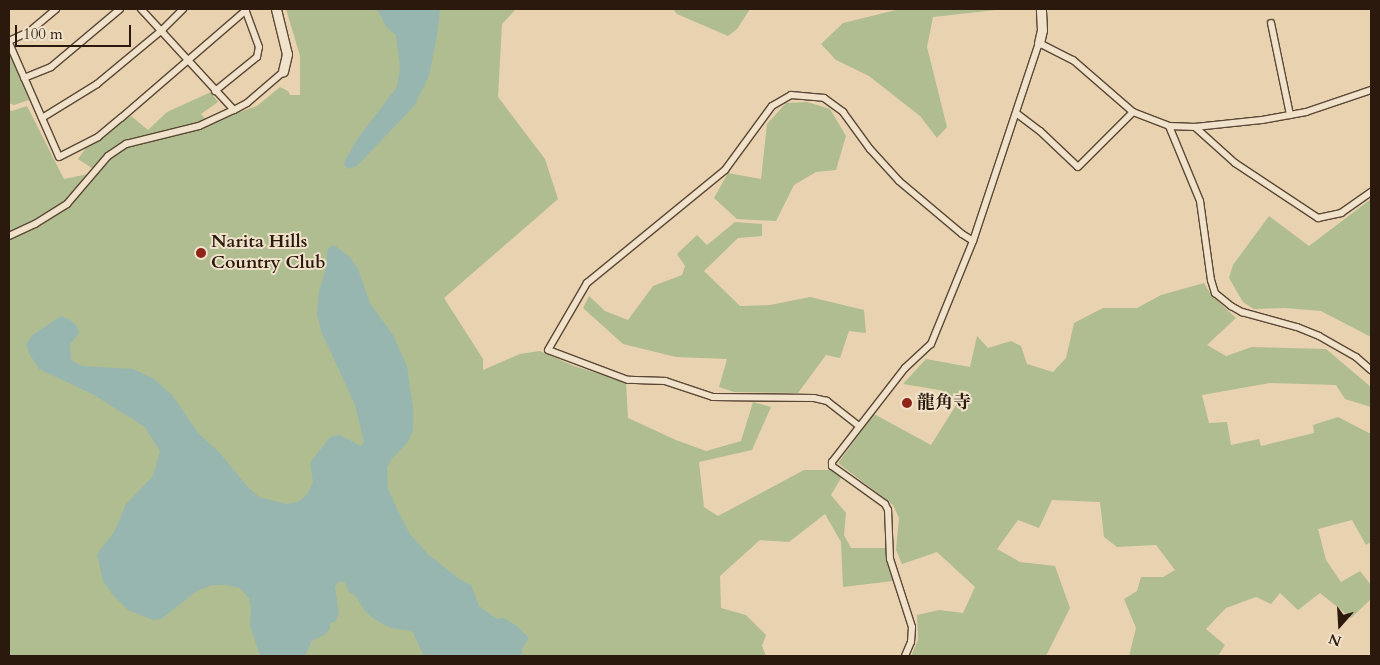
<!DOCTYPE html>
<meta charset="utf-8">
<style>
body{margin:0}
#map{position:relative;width:1380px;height:665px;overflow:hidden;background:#e9d2af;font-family:Cardo,"Noto Serif JP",serif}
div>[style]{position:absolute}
.green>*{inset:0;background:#b0bd90}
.water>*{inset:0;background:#98b6b0}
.roads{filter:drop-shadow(1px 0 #5a4735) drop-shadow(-1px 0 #5a4735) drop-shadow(0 1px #5a4735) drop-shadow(0 -1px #5a4735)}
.street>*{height:6px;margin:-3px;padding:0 3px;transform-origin:3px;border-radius:3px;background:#f1e2cb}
.secondary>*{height:9px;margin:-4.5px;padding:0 4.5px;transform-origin:4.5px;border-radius:4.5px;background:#f1e2cb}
.dots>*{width:14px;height:14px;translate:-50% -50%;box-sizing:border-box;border:2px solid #f1e2cb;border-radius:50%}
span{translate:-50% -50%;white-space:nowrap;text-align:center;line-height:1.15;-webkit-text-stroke:4px #f1e2cb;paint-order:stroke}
.poi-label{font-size:18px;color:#2a190c;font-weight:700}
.left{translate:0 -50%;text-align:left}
.frame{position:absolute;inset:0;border:10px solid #2a190c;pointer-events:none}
.north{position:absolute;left:1315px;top:600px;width:50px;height:50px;-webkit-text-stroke:4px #f1e2cb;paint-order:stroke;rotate:199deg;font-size:14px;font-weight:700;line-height:20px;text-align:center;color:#2a190c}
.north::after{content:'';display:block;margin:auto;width:18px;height:22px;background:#2a190c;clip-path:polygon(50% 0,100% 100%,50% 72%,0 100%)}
.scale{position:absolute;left:15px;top:25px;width:116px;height:22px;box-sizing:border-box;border:2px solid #2a190c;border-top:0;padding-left:6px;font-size:15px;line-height:18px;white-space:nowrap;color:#2a190c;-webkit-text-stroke:4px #f1e2cb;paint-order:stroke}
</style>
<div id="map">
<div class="green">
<i style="clip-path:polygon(286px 9px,516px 9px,502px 24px,498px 97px,545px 159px,558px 199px,444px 298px,483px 359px,483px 370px,520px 354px,540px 351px,574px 366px,626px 382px,628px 418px,676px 440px,706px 451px,741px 441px,753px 402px,771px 407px,752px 450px,699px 462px,704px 507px,718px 516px,804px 470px,837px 470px,841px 478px,831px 495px,846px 513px,844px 535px,851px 548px,887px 548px,893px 581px,843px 587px,841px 542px,825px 514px,789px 542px,760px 540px,720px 576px,721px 608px,746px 615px,766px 635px,762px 646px,766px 656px,9px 656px,9px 110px,12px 111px,27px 106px,64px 179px,98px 172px,78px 159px,88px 145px,131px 116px,148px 130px,167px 112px,211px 92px,218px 102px,201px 114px,209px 123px,257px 106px,280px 87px,288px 91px,290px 95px,300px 95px,300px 56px)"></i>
<i style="clip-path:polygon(673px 9px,750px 9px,737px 29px,728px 36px,677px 14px)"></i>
<i style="clip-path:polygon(900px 9px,996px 10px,933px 17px,927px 47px,947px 127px,937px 138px,920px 116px,869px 76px,836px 60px,821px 44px,843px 23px)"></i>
<i style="clip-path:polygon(9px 51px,29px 100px,14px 105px,9px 103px)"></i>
<i style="clip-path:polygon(807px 102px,830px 109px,846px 136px,836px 170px,816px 172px,794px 185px,776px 221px,737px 219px,714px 198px,728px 173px,761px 179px,767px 124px,786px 103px)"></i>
<i style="clip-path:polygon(1371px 199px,1371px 337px,1321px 311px,1285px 308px,1254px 309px,1243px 302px,1229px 278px,1233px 265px,1269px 216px,1309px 246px)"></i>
<i style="clip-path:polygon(735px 222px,762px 224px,762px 236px,738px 238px,704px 271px,740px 306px,770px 305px,810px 297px,864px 310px,866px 333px,849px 331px,840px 358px,826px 355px,798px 393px,734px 392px,719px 387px,727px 359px,676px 357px,623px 344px,583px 308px,589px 296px,605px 311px,628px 320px,653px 286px,682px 275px,685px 266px,677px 254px,697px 235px,707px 245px)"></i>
<i style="clip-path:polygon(1204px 283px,1211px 295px,1236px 318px,1207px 345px,1226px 356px,1252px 347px,1326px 349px,1371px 387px,1371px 407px,1345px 399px,1336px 385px,1270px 383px,1202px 395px,1209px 423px,1227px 422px,1231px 445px,1259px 439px,1261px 446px,1314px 433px,1313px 425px,1338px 417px,1371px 434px,1371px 542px,1366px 545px,1352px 520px,1318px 529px,1326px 560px,1341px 582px,1360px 571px,1371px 585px,1371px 599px,1351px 618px,1320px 593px,1298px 610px,1280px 593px,1271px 604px,1256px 597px,1226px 608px,1206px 629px,1225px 645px,1218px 656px,1129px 656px,1136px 628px,1124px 599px,1137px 591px,1141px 577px,1163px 577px,1175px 570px,1156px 545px,1117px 547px,1104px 537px,1100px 502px,1052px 500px,1039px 528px,1018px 520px,997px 549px,1020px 562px,1055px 566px,1070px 608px,1046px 656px,911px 656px,918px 640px,917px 615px,939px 610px,963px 613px,975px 587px,937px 552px,902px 564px,896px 550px,899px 518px,893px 505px,838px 463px,874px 414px,931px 445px,958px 402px,939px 390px,903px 384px,926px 359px,970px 367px,977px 336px,988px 348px,1011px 341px,1021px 346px,1027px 364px,1053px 372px,1066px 358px,1074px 323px,1103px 308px,1137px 308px,1161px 295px)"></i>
</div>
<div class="water">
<i style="clip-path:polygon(377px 9px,440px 9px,437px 36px,429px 76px,414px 106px,357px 166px,349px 169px,344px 165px,346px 159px,358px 138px,397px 87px,400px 68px,396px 35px,387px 28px)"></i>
<i style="clip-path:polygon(334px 245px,350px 257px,358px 269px,370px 303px,393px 335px,407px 366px,413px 408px,413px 431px,408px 442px,391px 460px,387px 468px,388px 489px,398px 511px,410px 534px,428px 554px,459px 579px,471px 585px,479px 606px,497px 619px,504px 618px,517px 626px,529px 638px,522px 649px,522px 656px,424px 656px,412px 631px,390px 628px,374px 619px,365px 611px,355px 595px,349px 592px,345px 583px,339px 581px,335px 587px,339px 614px,335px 622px,330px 623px,330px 628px,326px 634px,312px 641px,305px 656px,260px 656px,250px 625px,251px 608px,249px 598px,240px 588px,227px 585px,212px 585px,197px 591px,161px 619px,153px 620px,128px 610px,112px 594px,103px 581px,97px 554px,114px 532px,126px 504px,153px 476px,160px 451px,145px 427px,94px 395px,39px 369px,30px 355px,26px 345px,31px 336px,61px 316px,70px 320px,76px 325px,79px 331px,78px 335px,70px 344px,71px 360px,82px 366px,133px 369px,154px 379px,172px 395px,199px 434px,219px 452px,247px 486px,259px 497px,287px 504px,300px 501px,308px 493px,313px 482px,310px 463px,330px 437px,340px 435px,361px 446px,364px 442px,355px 405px,321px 331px,317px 314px,319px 291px,327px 265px,327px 252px,328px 249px)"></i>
</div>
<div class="roads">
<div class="street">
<i style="left:141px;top:9px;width:137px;rotate:47.4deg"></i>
<i style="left:1271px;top:23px;width:94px;rotate:78.3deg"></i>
<i style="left:9px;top:41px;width:23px;rotate:-25deg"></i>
<i style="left:30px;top:31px;width:34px;rotate:-40deg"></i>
<i style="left:9px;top:43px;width:124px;rotate:66.3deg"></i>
<i style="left:59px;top:157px;width:44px;rotate:-27.1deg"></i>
<i style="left:98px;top:137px;width:30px;rotate:-40deg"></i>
<i style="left:121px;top:118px;width:165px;rotate:-40.8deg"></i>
<i style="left:24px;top:78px;width:29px;rotate:-22deg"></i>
<i style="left:51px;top:67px;width:90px;rotate:-40deg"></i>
<i style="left:215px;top:91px;width:54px;rotate:-39deg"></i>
<i style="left:257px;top:57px;width:10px;rotate:-79deg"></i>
<i style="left:259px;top:47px;width:40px;rotate:-110.2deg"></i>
<i style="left:1016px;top:113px;width:30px;rotate:37deg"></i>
<i style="left:1040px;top:131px;width:52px;rotate:43.5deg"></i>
<i style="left:1078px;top:167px;width:78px;rotate:-45deg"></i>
<i style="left:42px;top:118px;width:65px;rotate:-31.7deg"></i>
<i style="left:97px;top:84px;width:85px;rotate:-39.7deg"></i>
<i style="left:162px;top:30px;width:30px;rotate:-45deg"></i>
<i style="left:1169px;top:126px;width:81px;rotate:67.5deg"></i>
<i style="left:1200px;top:201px;width:80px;rotate:82.1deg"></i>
<i style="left:1211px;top:280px;width:14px;rotate:73deg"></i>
<i style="left:1215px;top:293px;width:21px;rotate:39deg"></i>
<i style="left:1231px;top:306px;width:13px;rotate:29deg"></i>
<i style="left:1242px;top:312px;width:57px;rotate:15.3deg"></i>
<i style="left:1297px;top:327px;width:24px;rotate:22deg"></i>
<i style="left:1319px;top:336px;width:43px;rotate:29.6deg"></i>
<i style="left:1356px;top:357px;width:20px;rotate:41deg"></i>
<i style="left:1195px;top:127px;width:54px;rotate:42deg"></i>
<i style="left:1235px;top:163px;width:100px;rotate:33.5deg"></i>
<i style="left:1318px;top:218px;width:24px;rotate:-12deg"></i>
<i style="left:1341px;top:213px;width:37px;rotate:-35deg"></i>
<i style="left:9px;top:236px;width:29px;rotate:-25deg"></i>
<i style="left:35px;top:224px;width:38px;rotate:-32deg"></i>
<i style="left:67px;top:204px;width:63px;rotate:-49.5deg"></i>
<i style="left:108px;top:156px;width:22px;rotate:-34deg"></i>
<i style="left:126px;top:144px;width:75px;rotate:-13.9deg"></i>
<i style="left:199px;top:126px;width:38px;rotate:-25deg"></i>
<i style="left:234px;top:110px;width:15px;rotate:-28deg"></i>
<i style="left:247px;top:103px;width:48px;rotate:-40.7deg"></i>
<i style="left:859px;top:426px;width:41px;rotate:-142deg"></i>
<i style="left:827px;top:401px;width:13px;rotate:-167deg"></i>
<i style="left:814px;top:398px;width:101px;rotate:-179.4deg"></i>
<i style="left:713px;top:397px;width:51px;rotate:-161.6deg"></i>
<i style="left:665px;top:381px;width:37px;rotate:-178deg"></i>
<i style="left:628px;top:380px;width:85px;rotate:-159.4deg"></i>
<i style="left:548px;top:350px;width:78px;rotate:-59.8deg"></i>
<i style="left:587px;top:283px;width:178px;rotate:-39.3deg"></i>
<i style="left:725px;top:170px;width:79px;rotate:-53.7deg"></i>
<i style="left:772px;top:106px;width:22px;rotate:-30deg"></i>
<i style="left:791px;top:95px;width:33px;rotate:5deg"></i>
<i style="left:824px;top:98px;width:24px;rotate:36deg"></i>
<i style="left:843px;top:112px;width:46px;rotate:53.9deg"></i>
<i style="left:870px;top:149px;width:43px;rotate:47.8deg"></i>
<i style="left:899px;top:181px;width:82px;rotate:40.1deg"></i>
<i style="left:962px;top:234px;width:13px;rotate:32deg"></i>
<i style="left:905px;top:656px;width:15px;rotate:-67deg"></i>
<i style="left:911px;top:642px;width:15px;rotate:-86deg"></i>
<i style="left:912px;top:627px;width:71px;rotate:-107.9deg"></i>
<i style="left:890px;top:559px;width:49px;rotate:-92.3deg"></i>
<i style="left:888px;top:510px;width:7px;rotate:-117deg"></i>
<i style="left:885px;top:504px;width:65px;rotate:-144.4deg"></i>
<i style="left:832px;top:466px;width:4px;rotate:-90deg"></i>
<i style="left:832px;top:462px;width:119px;rotate:-52.2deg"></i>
<i style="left:905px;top:368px;width:35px;rotate:-43deg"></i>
<i style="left:931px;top:344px;width:111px;rotate:-67.8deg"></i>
<i style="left:973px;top:241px;width:209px;rotate:-71.6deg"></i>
<i style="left:1039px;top:43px;width:38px;rotate:27deg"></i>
<i style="left:1073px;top:60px;width:79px;rotate:40.9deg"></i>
<i style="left:1133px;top:112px;width:39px;rotate:21deg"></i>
<i style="left:1169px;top:126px;width:26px;rotate:2deg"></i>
<i style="left:1195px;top:127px;width:67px;rotate:-6deg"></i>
<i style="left:1262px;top:120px;width:45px;rotate:-10.3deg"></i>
<i style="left:1306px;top:112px;width:69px;rotate:-18.7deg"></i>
</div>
<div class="secondary">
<i style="left:276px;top:9px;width:46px;rotate:76.3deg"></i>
<i style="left:287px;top:54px;width:18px;rotate:103deg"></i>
<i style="left:1039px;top:43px;width:13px;rotate:-77deg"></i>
<i style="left:1042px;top:30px;width:21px;rotate:-93deg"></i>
</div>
</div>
<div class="dots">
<i style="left:201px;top:253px;background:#8f2418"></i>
<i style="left:907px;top:403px;background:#8f2418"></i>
</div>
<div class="poi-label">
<span class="left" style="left:211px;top:253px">Narita Hills<br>Country Club</span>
<span class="left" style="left:917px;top:403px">龍角寺</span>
</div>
<div class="frame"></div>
<div class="north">N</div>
<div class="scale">100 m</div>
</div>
